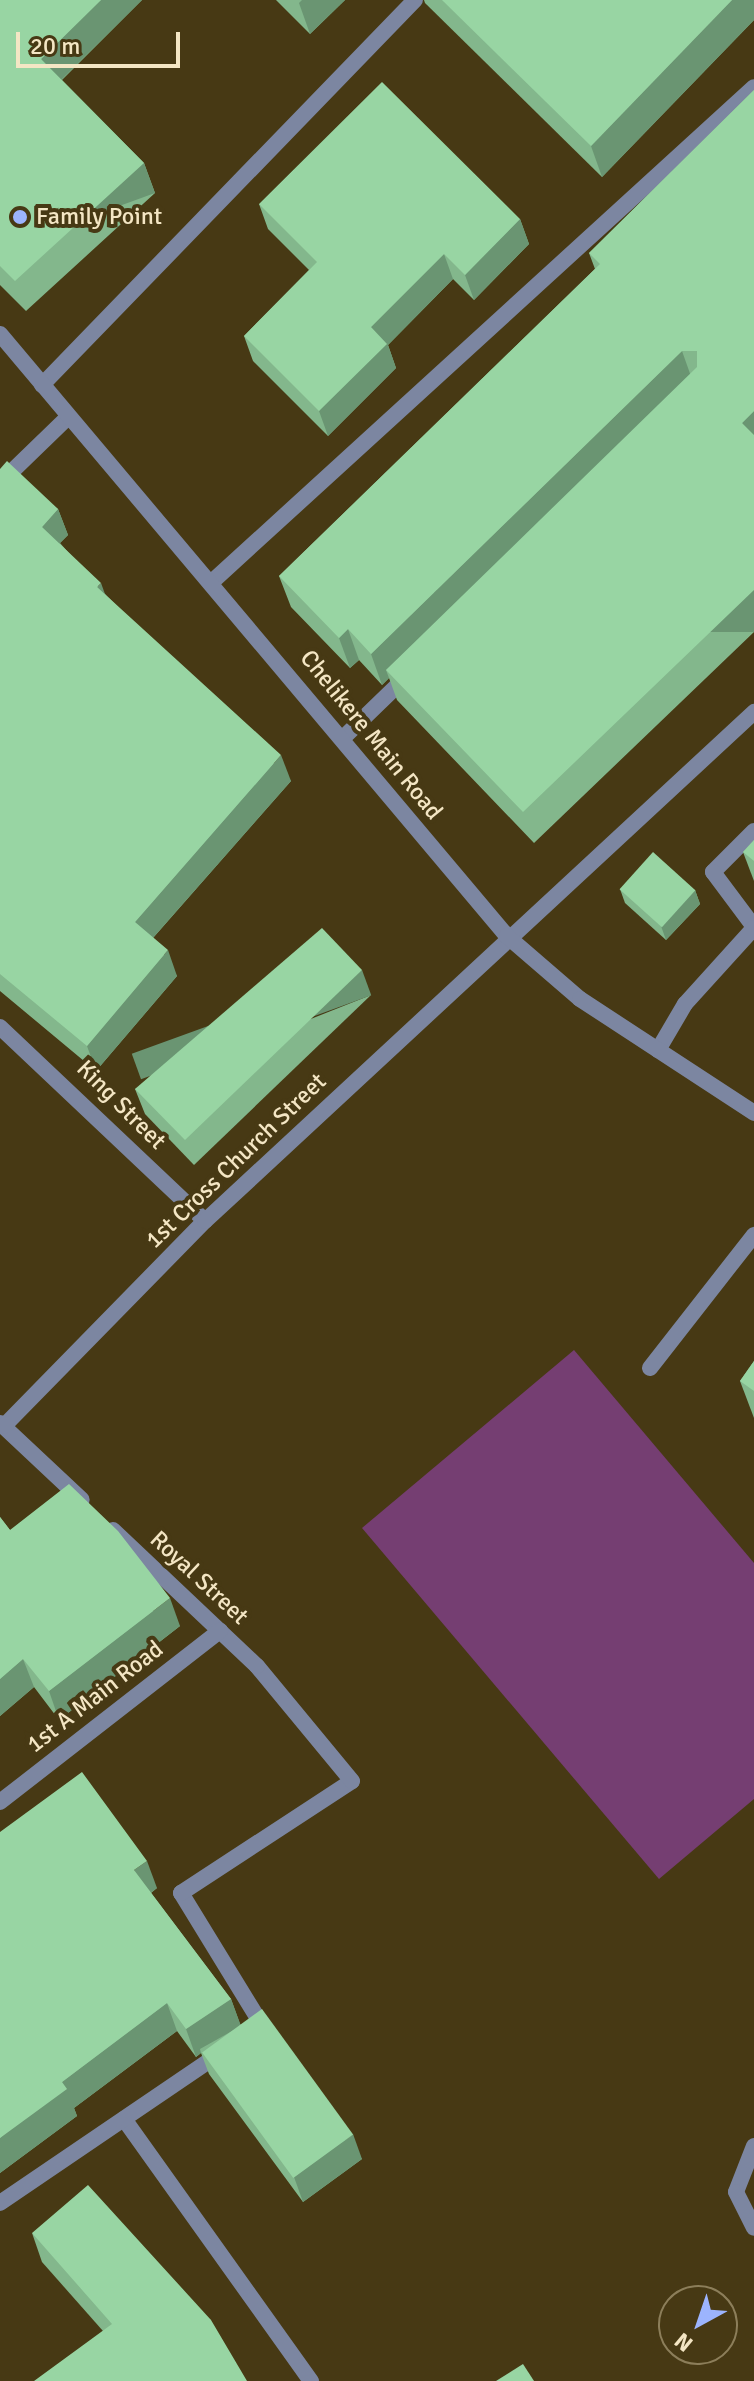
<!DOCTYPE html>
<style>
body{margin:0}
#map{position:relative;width:754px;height:2381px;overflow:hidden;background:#473914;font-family:Signika,sans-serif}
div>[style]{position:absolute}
.green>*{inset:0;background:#753e72}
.service>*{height:16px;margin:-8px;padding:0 8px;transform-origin:8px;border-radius:8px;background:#7c86a1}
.minor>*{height:16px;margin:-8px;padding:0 8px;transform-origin:8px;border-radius:8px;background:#7c86a1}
.tertiary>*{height:16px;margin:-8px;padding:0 8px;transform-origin:8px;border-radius:8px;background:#7c86a1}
.wall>*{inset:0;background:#83b78c}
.shaded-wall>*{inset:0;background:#6a9572;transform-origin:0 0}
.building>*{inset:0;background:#98d5a3;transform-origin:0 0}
.dots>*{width:22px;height:22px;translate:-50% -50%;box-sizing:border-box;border:4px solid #473914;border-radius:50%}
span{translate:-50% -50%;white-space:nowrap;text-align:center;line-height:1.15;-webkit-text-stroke:8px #473914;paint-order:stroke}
.poi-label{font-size:24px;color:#f4e6c4}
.left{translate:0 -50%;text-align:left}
.street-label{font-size:24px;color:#f4e6c4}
.north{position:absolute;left:658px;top:2285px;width:80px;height:80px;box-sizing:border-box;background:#473914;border:2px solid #8c7e5a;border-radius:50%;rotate:220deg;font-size:22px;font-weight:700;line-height:32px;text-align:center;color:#f4e6c4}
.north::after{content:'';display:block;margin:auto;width:28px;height:36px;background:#9cb4fd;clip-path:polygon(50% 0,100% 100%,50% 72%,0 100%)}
.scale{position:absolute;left:16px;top:32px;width:164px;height:36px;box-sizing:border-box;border:4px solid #f4e6c4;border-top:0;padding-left:10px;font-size:24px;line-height:28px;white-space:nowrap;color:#f4e6c4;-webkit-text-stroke:6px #473914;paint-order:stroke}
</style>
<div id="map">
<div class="green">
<i style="clip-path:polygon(574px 1350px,754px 1563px,754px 1799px,659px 1879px,362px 1528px)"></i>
</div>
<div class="service">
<i style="left:342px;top:739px;width:91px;rotate:-44.1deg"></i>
<i style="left:754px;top:831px;width:58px;rotate:135deg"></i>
<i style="left:713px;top:872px;width:69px;rotate:53.3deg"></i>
<i style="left:658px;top:1050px;width:53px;rotate:-59.6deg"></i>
<i style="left:685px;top:1004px;width:103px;rotate:-47.8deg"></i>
<i style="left:650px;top:1368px;width:169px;rotate:-52deg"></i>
<i style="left:256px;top:2029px;width:7px;rotate:-34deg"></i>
<i style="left:262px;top:2025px;width:155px;rotate:-121.5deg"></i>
<i style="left:181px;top:1893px;width:204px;rotate:-33.2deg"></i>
<i style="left:352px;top:1781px;width:149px;rotate:-129.6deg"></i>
<i style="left:124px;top:2119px;width:322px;rotate:54.5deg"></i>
<i style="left:754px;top:2146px;width:49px;rotate:111.4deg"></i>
<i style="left:736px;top:2192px;width:40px;rotate:63.4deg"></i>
<i style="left:0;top:2203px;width:271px;rotate:-34.2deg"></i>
</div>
<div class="minor">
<i style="left:42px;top:385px;width:536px;rotate:-45.91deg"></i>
<i style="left:0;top:483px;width:93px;rotate:-44.1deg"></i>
<i style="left:214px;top:580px;width:731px;rotate:-42.39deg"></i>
<i style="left:0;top:1027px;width:282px;rotate:43.4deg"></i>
<i style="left:0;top:1423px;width:112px;rotate:43.2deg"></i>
<i style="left:4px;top:1426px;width:287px;rotate:-45.6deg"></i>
<i style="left:205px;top:1221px;width:749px;rotate:-42.83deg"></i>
<i style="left:113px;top:1530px;width:198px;rotate:43.4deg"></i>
<i style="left:0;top:1802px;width:279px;rotate:-37.9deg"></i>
</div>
<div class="tertiary">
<i style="left:0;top:334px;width:787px;rotate:49.9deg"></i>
<i style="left:507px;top:936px;width:96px;rotate:40.8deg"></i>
<i style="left:580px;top:999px;width:208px;rotate:33.2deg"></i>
</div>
<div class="wall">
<i style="clip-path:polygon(0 0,142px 0,62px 80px,144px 163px,155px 193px,26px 311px,0 285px)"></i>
<i style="clip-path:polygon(276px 0,345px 0,310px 34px)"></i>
<i style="clip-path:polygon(424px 0,754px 0,754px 20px,602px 177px,425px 3px)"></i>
<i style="clip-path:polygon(754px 90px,754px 632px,534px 843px,397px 700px,389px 678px,382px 685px,359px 660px,350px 668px,291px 607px,279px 576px,595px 269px,589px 253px)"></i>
<i style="clip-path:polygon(259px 204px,520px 219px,529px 244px,474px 300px,453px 279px,388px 345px,396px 368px,328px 436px,253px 361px,244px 336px,309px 270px,268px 229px)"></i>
<i style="clip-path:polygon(0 469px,58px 509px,68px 535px,60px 543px,106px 595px,291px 781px,153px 938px,177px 976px,96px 1071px,0 991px)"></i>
<i style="clip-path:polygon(754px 840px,754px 881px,743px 852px)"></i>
<i style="clip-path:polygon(620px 889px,695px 890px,700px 904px,666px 940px,625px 903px)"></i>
<i style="clip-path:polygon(371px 995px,194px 1165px,145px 1114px,135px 1089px)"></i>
<i style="clip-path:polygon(754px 1361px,754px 1418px,740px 1381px)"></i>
<i style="clip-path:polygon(0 1517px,10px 1530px,180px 1626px,59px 1720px,34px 1687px,0 1716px)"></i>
<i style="clip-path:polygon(0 1832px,157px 1888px,151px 1893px,231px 1999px,240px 2024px,362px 2159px,303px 2202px,209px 2074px,201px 2053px,196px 2057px,177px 2031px,74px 2108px,77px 2116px,0 2173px)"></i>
<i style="clip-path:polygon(32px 2233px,211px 2320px,103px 2331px,42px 2262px)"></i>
</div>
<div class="shaded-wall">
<i style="clip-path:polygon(101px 0,142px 0,52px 89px,41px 59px)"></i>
<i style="clip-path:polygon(302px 0,345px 0,310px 34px,299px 3px)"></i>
<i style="clip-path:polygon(732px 0,754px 0,754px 20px,602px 177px,591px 146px)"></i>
<i style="left:144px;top:163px;width:32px;height:175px;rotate:70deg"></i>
<i style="clip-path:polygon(520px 219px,529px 244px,474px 300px,465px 275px)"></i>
<i style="clip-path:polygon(444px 254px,453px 279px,388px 345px,396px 368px,328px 436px,319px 411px,371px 327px)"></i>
<i style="clip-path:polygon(682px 351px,693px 382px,386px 670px,389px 678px,382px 685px,371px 654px)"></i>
<i style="clip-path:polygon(754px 411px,754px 453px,742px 423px)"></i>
<i style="clip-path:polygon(58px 509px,68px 535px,51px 552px,42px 527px)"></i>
<i style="clip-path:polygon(101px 583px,110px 608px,97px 587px)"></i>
<i style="left:754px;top:590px;width:42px;height:320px;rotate:90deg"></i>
<i style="clip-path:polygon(348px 629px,359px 660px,350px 668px,339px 638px)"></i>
<i style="clip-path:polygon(281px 755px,291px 781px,144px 948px,135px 922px)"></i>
<i style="clip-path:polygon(695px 890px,700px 904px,666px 940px,661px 926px)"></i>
<i style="clip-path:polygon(168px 950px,177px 976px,96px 1071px,87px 1046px)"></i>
<i style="left:362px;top:970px;width:27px;height:245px;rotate:70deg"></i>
<i style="clip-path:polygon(170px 1598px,180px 1626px,59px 1720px,49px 1691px)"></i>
<i style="clip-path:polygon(23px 1659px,34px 1687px,0 1716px,0 1679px)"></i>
<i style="clip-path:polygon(147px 1861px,157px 1888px,144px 1898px,134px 1870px)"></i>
<i style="clip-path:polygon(231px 1999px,241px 2026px,200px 2049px,201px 2053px,196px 2057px,186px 2029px)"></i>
<i style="clip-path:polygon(167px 2003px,177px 2031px,74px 2108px,77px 2116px,0 2173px,0 2138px,62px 2082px)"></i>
<i style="clip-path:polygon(353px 2134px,362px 2159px,303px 2202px,294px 2177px)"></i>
</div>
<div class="building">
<i style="clip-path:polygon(0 0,101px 0,41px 59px,144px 163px,15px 281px,0 266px)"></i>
<i style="clip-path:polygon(442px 0,732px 0,591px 146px)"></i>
<i style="clip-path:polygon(382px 82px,520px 219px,465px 275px,444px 254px,371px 327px,387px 344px,319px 411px,244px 336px,317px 262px,259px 204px)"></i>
<i style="clip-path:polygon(754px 90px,754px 411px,742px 423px,754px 435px,754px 590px,523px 812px,386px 670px,697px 367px,697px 351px,682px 351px,371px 654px,348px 629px,339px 638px,279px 576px,600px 264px,589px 253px)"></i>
<i style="clip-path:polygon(7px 461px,58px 509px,42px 527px,101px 583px,97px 587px,281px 755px,135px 922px,168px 950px,87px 1046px,0 974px,0 469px)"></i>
<i style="clip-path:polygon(754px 840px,754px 861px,743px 852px)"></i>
<i style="left:653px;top:852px;width:57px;height:50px;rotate:42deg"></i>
<i style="clip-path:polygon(322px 928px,362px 970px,185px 1140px,135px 1089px)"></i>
<i style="clip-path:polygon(754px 1361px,754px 1391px,740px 1381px)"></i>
<i style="clip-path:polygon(69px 1484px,118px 1531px,170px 1598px,49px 1691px,23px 1659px,0 1679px,0 1517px,10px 1530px)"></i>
<i style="clip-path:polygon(82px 1772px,147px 1861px,134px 1870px,231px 1999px,186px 2029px,167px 2003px,62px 2082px,67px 2089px,0 2138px,0 1832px)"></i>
<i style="left:262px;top:2009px;width:155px;height:74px;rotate:54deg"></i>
<i style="clip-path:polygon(88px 2185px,211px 2320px,247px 2381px,34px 2381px,112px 2324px,32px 2233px)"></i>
<i style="clip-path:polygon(523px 2364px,534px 2381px,496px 2381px)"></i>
</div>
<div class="dots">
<i style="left:20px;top:217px;background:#9cb4fd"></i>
</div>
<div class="poi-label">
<span class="left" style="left:36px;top:217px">Family Point</span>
</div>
<div class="street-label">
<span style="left:371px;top:735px;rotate:51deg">Chelikere Main Road</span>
<span style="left:121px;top:1105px;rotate:45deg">King Street</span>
<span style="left:236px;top:1161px;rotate:-44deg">1st Cross Church Street</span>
<span style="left:199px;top:1578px;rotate:43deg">Royal Street</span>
<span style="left:95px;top:1697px;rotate:-38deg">1st A Main Road</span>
</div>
<div class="north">N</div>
<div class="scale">20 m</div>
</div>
